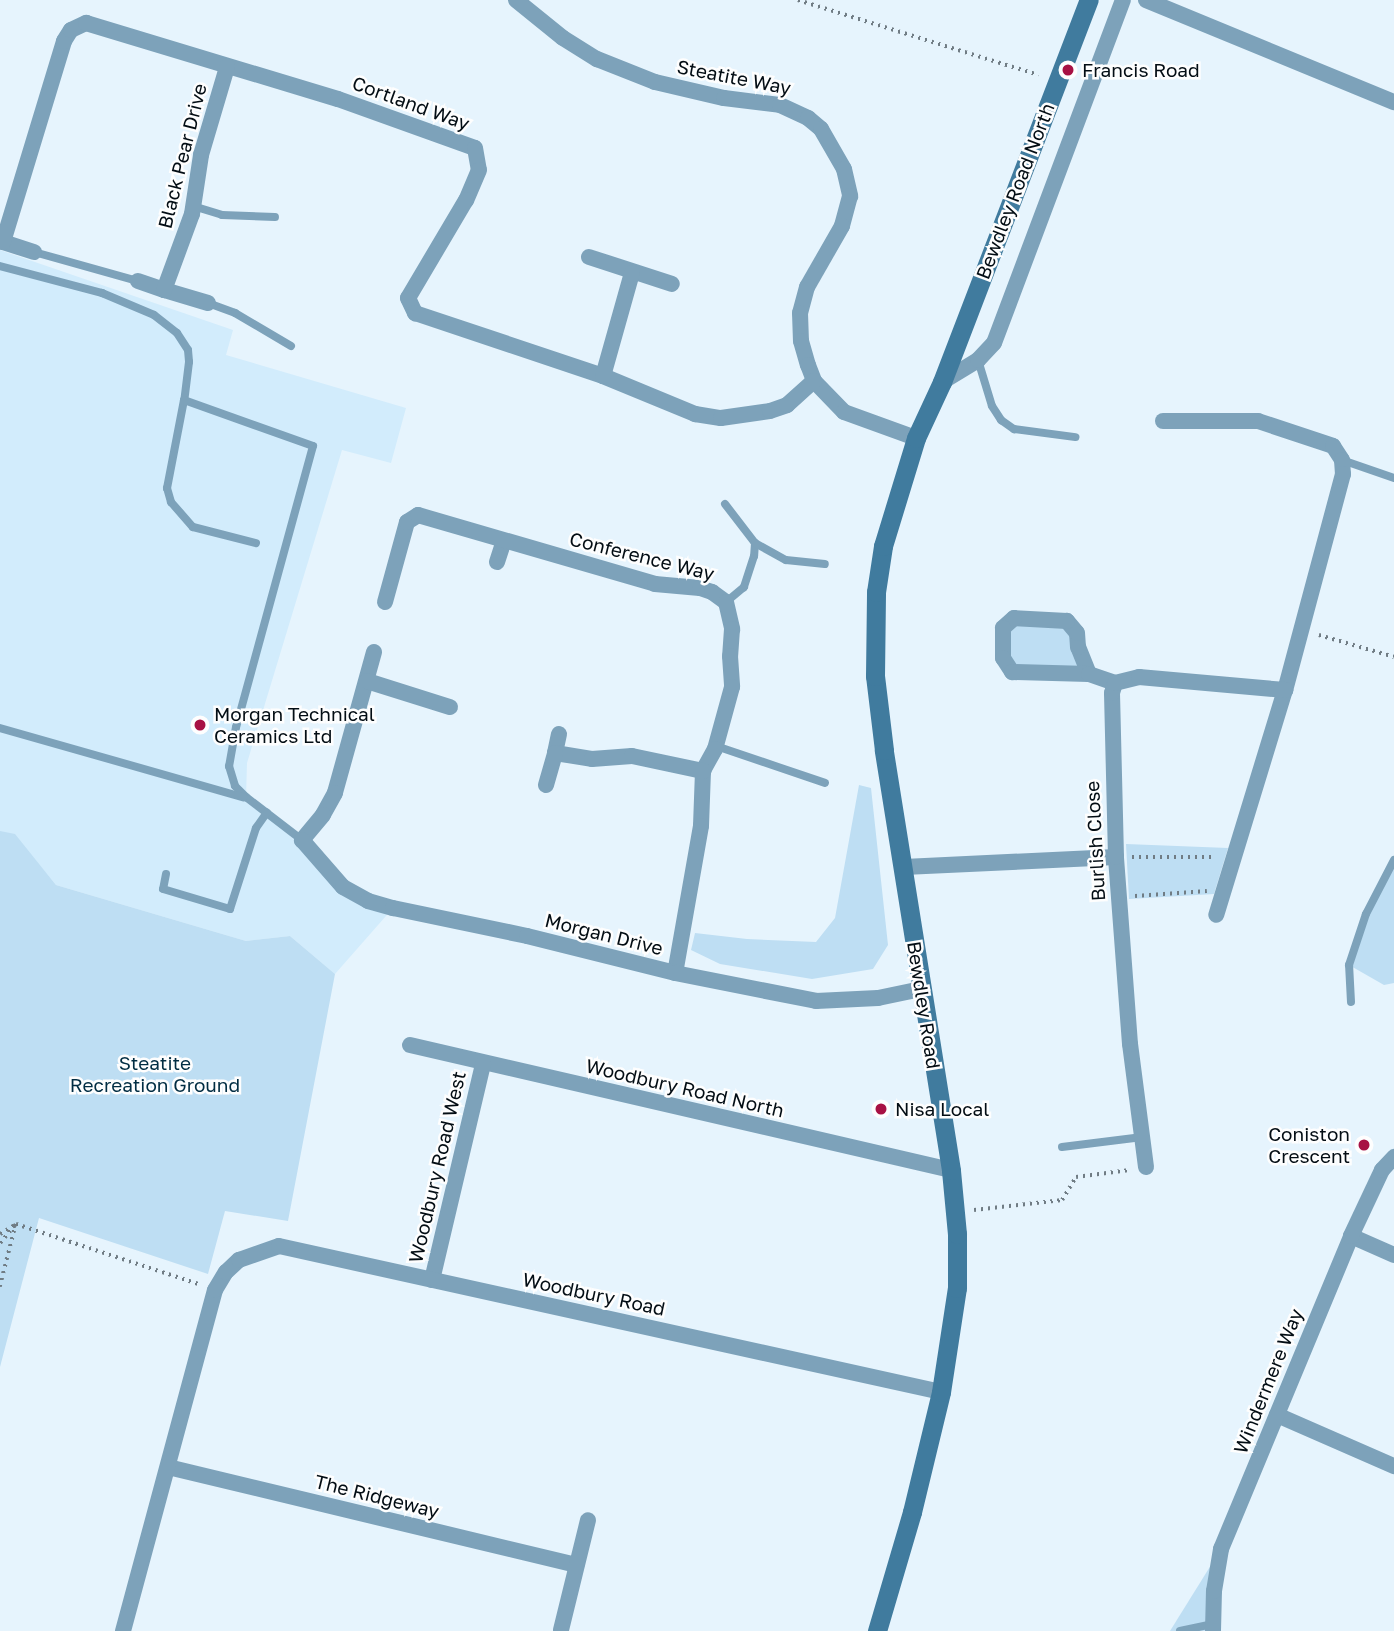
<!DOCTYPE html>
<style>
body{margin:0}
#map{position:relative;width:1394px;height:1631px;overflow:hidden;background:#e6f4fd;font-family:"Golos Text",sans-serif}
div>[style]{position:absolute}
.built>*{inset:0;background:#d2ecfc}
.green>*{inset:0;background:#bedef3}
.path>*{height:3.5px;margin-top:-1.75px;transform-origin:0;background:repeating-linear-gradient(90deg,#707c84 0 2px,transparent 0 7px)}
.service>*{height:8px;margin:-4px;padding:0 4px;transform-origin:4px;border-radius:4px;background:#7da2ba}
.minor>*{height:16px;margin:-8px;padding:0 8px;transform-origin:8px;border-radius:8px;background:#7da2ba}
.secondary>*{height:19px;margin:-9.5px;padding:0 9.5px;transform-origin:9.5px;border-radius:9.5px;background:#407b9e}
.dots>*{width:19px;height:19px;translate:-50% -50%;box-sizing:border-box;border:4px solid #fefefe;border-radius:50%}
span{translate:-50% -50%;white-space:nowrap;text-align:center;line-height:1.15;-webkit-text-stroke:5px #fefefe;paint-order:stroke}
.poi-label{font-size:19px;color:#030d14}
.left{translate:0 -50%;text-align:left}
.right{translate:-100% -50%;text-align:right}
.street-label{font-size:19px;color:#030d14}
.park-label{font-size:19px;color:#012d43}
</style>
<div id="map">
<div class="built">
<i style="clip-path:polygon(0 250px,233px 330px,226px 355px,406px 408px,391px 463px,342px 450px,247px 763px,246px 798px,267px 812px,343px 887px,393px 908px,335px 974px,290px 936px,246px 941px,56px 885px,18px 839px,0 834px)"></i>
</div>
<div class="green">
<i style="clip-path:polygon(1007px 621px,1067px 621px,1089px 674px,1012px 672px)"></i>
<i style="clip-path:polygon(859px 785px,871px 788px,888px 945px,873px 969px,812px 979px,720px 964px,691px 950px,695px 933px,747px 939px,816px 942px,835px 918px)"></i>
<i style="clip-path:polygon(0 831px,15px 834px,56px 885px,246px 941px,290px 936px,335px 974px,288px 1221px,225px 1211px,208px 1274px,39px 1218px,0 1367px)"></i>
<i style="clip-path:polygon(1126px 844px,1228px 848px,1214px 894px,1129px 899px)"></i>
<i style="clip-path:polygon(1394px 860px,1394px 983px,1384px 985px,1349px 965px,1366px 914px)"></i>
<i style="clip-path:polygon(1221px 1549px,1213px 1631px,1170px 1631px)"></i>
</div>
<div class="path">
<i style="left:798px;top:0;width:252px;rotate:17.3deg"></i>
<i style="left:1319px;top:635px;width:78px;rotate:16.3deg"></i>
<i style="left:1132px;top:857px;width:83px"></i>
<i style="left:1135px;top:896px;width:72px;rotate:-4deg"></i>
<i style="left:974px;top:1210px;width:89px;rotate:-6.5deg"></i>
<i style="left:1062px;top:1200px;width:27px;rotate:-59deg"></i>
<i style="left:1076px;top:1177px;width:54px;rotate:-7.4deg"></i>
<i style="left:0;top:1234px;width:19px;rotate:-32deg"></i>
<i style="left:16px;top:1224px;width:193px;rotate:18.2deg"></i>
<i style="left:0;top:1243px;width:25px;rotate:-50deg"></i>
<i style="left:16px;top:1224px;width:65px;rotate:104.3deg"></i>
</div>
<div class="service">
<i style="left:193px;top:206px;width:30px;rotate:17deg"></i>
<i style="left:222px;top:215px;width:53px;rotate:2.2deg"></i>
<i style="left:34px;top:252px;width:108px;rotate:15.6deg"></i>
<i style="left:0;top:266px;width:106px;rotate:14.8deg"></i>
<i style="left:102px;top:293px;width:56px;rotate:22.9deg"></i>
<i style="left:154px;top:315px;width:29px;rotate:38deg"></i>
<i style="left:177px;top:333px;width:20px;rotate:57deg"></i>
<i style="left:188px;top:350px;width:12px;rotate:85deg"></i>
<i style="left:189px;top:362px;width:38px;rotate:97deg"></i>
<i style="left:184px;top:400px;width:137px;rotate:19.6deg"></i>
<i style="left:313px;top:446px;width:291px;rotate:105.3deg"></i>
<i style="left:236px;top:727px;width:40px;rotate:100deg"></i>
<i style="left:229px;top:766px;width:21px;rotate:73deg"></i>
<i style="left:235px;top:786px;width:16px;rotate:45deg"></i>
<i style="left:246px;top:797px;width:71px;rotate:37.5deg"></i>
<i style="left:208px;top:303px;width:29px;rotate:20deg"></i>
<i style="left:235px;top:313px;width:65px;rotate:30.5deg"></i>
<i style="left:978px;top:360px;width:48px;rotate:73.1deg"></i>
<i style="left:992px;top:406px;width:17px;rotate:57deg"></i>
<i style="left:1001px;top:420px;width:16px;rotate:35deg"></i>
<i style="left:1014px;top:429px;width:62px;rotate:7.5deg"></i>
<i style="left:184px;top:400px;width:90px;rotate:100.9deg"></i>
<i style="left:167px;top:488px;width:15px;rotate:74deg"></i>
<i style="left:171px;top:502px;width:33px;rotate:49deg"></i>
<i style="left:193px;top:527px;width:65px;rotate:14.3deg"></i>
<i style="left:1342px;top:460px;width:55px;rotate:19.1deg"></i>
<i style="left:725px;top:504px;width:49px;rotate:52.4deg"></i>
<i style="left:755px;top:543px;width:13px;rotate:94deg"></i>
<i style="left:754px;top:556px;width:33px;rotate:108deg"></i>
<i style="left:744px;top:587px;width:23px;rotate:140deg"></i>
<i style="left:755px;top:543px;width:35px;rotate:29deg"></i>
<i style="left:786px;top:560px;width:39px;rotate:6deg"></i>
<i style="left:0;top:728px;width:253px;rotate:15.9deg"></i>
<i style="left:716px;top:746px;width:115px;rotate:18.7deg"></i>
<i style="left:166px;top:874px;width:15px;rotate:101deg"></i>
<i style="left:163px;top:889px;width:70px;rotate:16.6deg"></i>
<i style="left:230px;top:909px;width:85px;rotate:-72.2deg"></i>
<i style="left:256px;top:828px;width:19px;rotate:-55deg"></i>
<i style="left:1351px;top:1002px;width:37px;rotate:-93deg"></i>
<i style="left:1349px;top:965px;width:54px;rotate:-71.6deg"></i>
<i style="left:1366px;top:914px;width:61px;rotate:-62.6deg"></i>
<i style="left:1062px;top:1147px;width:81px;rotate:-7.1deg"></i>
<i style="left:1180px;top:1631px;width:34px;rotate:-12deg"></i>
</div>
<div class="minor">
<i style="left:516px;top:0;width:60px;rotate:39deg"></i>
<i style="left:563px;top:38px;width:40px;rotate:32deg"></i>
<i style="left:597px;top:59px;width:62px;rotate:21.6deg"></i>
<i style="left:655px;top:82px;width:71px;rotate:13.1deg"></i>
<i style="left:724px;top:98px;width:56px;rotate:7.1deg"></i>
<i style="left:780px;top:105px;width:31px;rotate:25deg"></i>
<i style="left:808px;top:118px;width:17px;rotate:40deg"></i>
<i style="left:821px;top:129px;width:46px;rotate:60.1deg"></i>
<i style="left:844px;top:169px;width:28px;rotate:77deg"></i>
<i style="left:850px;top:196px;width:31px;rotate:105deg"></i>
<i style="left:842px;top:226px;width:70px;rotate:119.8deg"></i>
<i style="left:807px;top:287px;width:27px;rotate:105deg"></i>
<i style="left:800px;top:313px;width:28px;rotate:88deg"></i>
<i style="left:801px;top:341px;width:25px;rotate:74deg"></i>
<i style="left:808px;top:365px;width:17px;rotate:69deg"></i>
<i style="left:814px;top:381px;width:43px;rotate:45.9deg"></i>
<i style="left:844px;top:412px;width:77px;rotate:19.9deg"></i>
<i style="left:1146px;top:0;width:268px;rotate:22.4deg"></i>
<i style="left:34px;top:252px;width:33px;rotate:-162deg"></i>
<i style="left:3px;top:242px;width:210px;rotate:-73.1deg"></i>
<i style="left:64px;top:41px;width:13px;rotate:-58deg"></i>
<i style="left:71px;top:30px;width:17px;rotate:-25deg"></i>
<i style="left:86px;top:23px;width:263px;rotate:16.8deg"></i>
<i style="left:338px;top:99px;width:145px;rotate:19.7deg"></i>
<i style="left:475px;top:148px;width:22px;rotate:80deg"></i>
<i style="left:479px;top:170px;width:33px;rotate:113deg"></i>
<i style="left:466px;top:200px;width:114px;rotate:120.6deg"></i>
<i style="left:408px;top:298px;width:17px;rotate:65deg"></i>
<i style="left:415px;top:313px;width:198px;rotate:18.5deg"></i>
<i style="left:603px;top:376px;width:100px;rotate:22.4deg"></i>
<i style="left:695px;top:414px;width:26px;rotate:9deg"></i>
<i style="left:721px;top:418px;width:49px;rotate:-8.1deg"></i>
<i style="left:770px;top:411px;width:18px;rotate:-19deg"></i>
<i style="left:787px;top:405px;width:36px;rotate:-42deg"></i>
<i style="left:589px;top:257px;width:87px;rotate:18deg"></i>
<i style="left:138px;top:281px;width:28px;rotate:19deg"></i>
<i style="left:208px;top:303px;width:46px;rotate:-163.5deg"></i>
<i style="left:164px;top:290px;width:81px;rotate:-69.8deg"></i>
<i style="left:192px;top:214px;width:60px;rotate:-81.3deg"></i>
<i style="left:201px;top:155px;width:92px;rotate:-73.5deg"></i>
<i style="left:603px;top:376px;width:107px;rotate:-74.3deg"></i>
<i style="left:942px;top:382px;width:42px;rotate:-31.4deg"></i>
<i style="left:978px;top:360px;width:23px;rotate:-47deg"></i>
<i style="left:994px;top:343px;width:366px;rotate:-69.4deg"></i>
<i style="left:1163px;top:421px;width:95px"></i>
<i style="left:1258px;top:421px;width:79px;rotate:18.4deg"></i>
<i style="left:1333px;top:446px;width:17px;rotate:57deg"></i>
<i style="left:1342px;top:460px;width:14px;rotate:86deg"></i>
<i style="left:1343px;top:474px;width:224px;rotate:105deg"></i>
<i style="left:1285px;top:690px;width:235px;rotate:107deg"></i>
<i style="left:497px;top:562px;width:22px;rotate:-72deg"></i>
<i style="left:385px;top:602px;width:83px;rotate:-74.6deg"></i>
<i style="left:407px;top:522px;width:13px;rotate:-32deg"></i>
<i style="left:418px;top:515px;width:247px;rotate:16.2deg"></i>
<i style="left:655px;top:584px;width:45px;rotate:5.1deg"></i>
<i style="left:700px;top:588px;width:13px;rotate:18deg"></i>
<i style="left:712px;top:592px;width:17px;rotate:36deg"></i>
<i style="left:726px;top:602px;width:28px;rotate:77deg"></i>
<i style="left:732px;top:629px;width:27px;rotate:94deg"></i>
<i style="left:730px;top:656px;width:31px;rotate:86deg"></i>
<i style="left:732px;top:687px;width:64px;rotate:105.3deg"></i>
<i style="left:715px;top:749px;width:25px;rotate:119deg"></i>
<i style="left:703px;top:771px;width:55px;rotate:92.1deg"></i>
<i style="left:701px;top:826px;width:149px;rotate:100deg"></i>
<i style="left:374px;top:652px;width:146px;rotate:105.5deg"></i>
<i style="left:335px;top:793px;width:25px;rotate:119deg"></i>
<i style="left:323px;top:815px;width:33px;rotate:130deg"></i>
<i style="left:302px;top:840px;width:62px;rotate:48.9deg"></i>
<i style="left:343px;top:887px;width:29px;rotate:29deg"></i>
<i style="left:368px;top:901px;width:26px;rotate:16deg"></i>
<i style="left:393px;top:908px;width:137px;rotate:11.8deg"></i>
<i style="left:527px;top:936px;width:153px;rotate:14deg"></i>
<i style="left:675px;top:973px;width:144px;rotate:11.2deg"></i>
<i style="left:816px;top:1001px;width:62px;rotate:-2.8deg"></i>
<i style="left:878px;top:998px;width:44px;rotate:-11.8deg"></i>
<i style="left:1089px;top:674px;width:29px;rotate:-112deg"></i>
<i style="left:1078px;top:647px;width:14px;rotate:-94deg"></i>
<i style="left:1077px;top:633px;width:16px;rotate:-130deg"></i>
<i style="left:1067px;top:621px;width:53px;rotate:-176.8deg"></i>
<i style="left:1014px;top:618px;width:15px;rotate:138deg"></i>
<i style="left:1003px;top:628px;width:30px;rotate:90deg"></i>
<i style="left:1003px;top:658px;width:17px;rotate:57deg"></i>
<i style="left:1012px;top:672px;width:77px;rotate:1.5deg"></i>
<i style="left:1089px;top:674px;width:28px;rotate:19deg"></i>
<i style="left:367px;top:681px;width:87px;rotate:17.4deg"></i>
<i style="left:559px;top:734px;width:19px;rotate:102deg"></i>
<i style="left:555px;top:753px;width:37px;rotate:9deg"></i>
<i style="left:592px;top:759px;width:40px;rotate:-4.3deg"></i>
<i style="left:632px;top:756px;width:73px;rotate:11.9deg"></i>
<i style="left:546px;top:785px;width:33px;rotate:-74deg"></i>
<i style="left:904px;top:867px;width:212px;rotate:-2.7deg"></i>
<i style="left:410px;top:1045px;width:555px;rotate:13.01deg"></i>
<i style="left:1146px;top:1167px;width:124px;rotate:-97.4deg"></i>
<i style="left:1130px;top:1044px;width:188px;rotate:-94.3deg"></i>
<i style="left:1116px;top:857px;width:164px;rotate:-91.4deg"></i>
<i style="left:1112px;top:693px;width:10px;rotate:-73deg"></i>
<i style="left:1115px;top:683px;width:25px;rotate:-14deg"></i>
<i style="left:1139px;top:677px;width:147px;rotate:5.1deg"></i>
<i style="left:1351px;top:1236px;width:47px;rotate:23.8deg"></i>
<i style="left:432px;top:1280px;width:222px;rotate:-76.7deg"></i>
<i style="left:1277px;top:1415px;width:128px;rotate:23.6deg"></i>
<i style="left:168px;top:1467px;width:420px;rotate:13.5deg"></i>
<i style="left:561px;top:1630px;width:113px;rotate:-76.2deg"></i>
<i style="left:123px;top:1631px;width:353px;rotate:-74.9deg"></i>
<i style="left:215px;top:1290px;width:21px;rotate:-59deg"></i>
<i style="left:226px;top:1272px;width:18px;rotate:-43deg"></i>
<i style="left:239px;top:1260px;width:42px;rotate:-19.3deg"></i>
<i style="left:279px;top:1246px;width:678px;rotate:12.44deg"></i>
<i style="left:1213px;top:1631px;width:40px;rotate:-88.6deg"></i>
<i style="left:1214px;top:1591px;width:43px;rotate:-80.5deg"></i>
<i style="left:1221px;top:1549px;width:339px;rotate:-67.4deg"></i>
<i style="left:1351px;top:1236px;width:73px;rotate:-64.8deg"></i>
<i style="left:1382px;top:1170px;width:18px;rotate:-47deg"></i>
</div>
<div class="secondary">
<i style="left:877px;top:1631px;width:124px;rotate:-73.6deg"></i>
<i style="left:912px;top:1512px;width:123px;rotate:-76.4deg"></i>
<i style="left:941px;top:1392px;width:105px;rotate:-81.3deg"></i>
<i style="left:957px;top:1288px;width:54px;rotate:-90deg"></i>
<i style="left:957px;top:1234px;width:64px;rotate:-95.4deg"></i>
<i style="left:951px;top:1170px;width:425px;rotate:-99.1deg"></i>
<i style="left:884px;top:750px;width:75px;rotate:-96.9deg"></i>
<i style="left:875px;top:676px;width:84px;rotate:-89.3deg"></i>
<i style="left:876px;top:592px;width:47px;rotate:-81.3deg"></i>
<i style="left:883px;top:546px;width:113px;rotate:-73deg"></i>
<i style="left:916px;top:438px;width:62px;rotate:-65.1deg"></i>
<i style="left:942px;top:382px;width:409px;rotate:-69deg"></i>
</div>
<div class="dots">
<i style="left:1068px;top:70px;background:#a71144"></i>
<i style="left:200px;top:725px;background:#a71144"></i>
<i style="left:881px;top:1109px;background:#a71144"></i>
<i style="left:1364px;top:1145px;background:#a71144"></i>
</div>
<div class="poi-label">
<span class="left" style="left:1082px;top:70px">Francis Road</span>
<span class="left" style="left:214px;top:725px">Morgan Technical<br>Ceramics Ltd</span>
<span class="left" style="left:895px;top:1109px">Nisa Local</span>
<span class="right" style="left:1350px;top:1145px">Coniston<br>Crescent</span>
</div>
<div class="street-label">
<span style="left:734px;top:77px;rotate:11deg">Steatite Way</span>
<span style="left:411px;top:103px;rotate:20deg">Cortland Way</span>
<span style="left:182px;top:156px;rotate:-76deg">Black Pear Drive</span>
<span style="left:1015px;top:191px;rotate:-69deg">Bewdley Road North</span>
<span style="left:642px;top:556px;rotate:14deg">Conference Way</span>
<span style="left:1095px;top:841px;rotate:-93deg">Burlish Close</span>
<span style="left:604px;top:934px;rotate:14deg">Morgan Drive</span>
<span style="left:924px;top:1005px;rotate:81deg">Bewdley Road</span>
<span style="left:685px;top:1088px;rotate:13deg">Woodbury Road North</span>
<span style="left:437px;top:1167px;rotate:-77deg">Woodbury Road West</span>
<span style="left:594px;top:1294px;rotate:12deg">Woodbury Road</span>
<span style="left:1268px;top:1381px;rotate:-68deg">Windermere Way</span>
<span style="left:377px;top:1496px;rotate:14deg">The Ridgeway</span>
</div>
<div class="park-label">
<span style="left:155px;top:1074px">Steatite<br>Recreation Ground</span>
</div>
</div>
